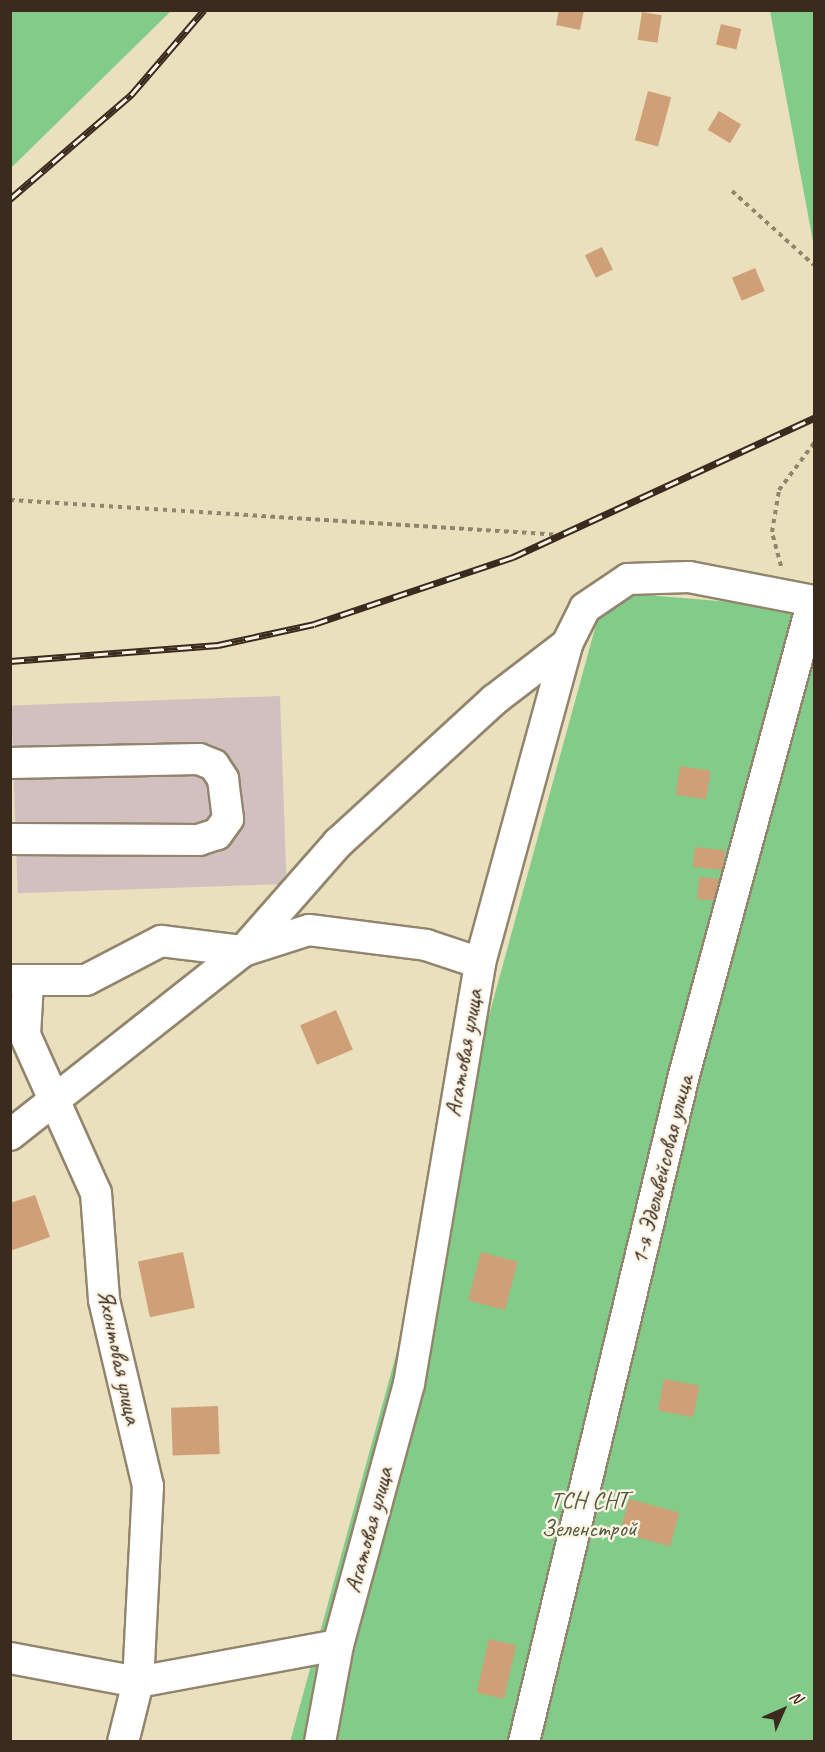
<!DOCTYPE html>
<meta charset="utf-8">
<style>
body{margin:0}
#map{position:relative;width:825px;height:1752px;overflow:hidden;background:#eae0be;font-family:Caveat,sans-serif}
div>[style]{position:absolute}
.industrial>*{inset:0;background:#d2bfbf;transform-origin:0 0}
.green>*{inset:0;background:#82cb88}
.building>*{inset:0;background:#cfa077;transform-origin:0 0}
.path>*{height:4px;margin-top:-2px;transform-origin:0;background:repeating-linear-gradient(90deg,#92856e 0 4.5px,transparent 0 9px)}
.roads{filter:drop-shadow(2px 0 #92856e) drop-shadow(-2px 0 #92856e) drop-shadow(0 2px #92856e) drop-shadow(0 -2px #92856e)}
.minor>*{height:30px;margin:-15px;padding:0 15px;transform-origin:15px;border-radius:15px;background:#fff}
.rail>*{height:7px;margin-top:-3.5px;transform-origin:0;background:repeating-linear-gradient(90deg,#fcf5e5 0 14px,#3b2a1e 0 28px);box-sizing:border-box;border-block:2px solid #3b2a1e}
span{translate:-50% -50%;white-space:nowrap;text-align:center;line-height:1.15;-webkit-text-stroke:5px #fcf5e5;paint-order:stroke}
.street-label{font-size:24px;color:#3b2a1e}
.park-label{font-size:24px;color:#505a3e}
.frame{position:absolute;inset:0;border:12px solid #3b2a1e;pointer-events:none}
.north{position:absolute;left:753px;top:1680px;width:60px;height:60px;-webkit-text-stroke:4px #fcf5e5;paint-order:stroke;rotate:45deg;font-size:16px;font-weight:700;line-height:24px;text-align:center;color:#3b2a1e}
.north::after{content:'';display:block;margin:auto;width:21px;height:27px;background:#3b2a1e;clip-path:polygon(50% 0,100% 100%,50% 72%,0 100%)}
</style>
<div id="map">
<div class="industrial">
<i style="left:280px;top:696px;width:188px;height:269px;rotate:88deg"></i>
</div>
<div class="green">
<i style="clip-path:polygon(11px 10px,171px 10px,171px 11px,11px 168px)"></i>
<i style="clip-path:polygon(770px 11px,814px 11px,814px 247px)"></i>
<i style="clip-path:polygon(634px 594px,814px 609px,814px 1741px,290px 1742px,600px 610px)"></i>
</div>
<div class="building">
<i style="clip-path:polygon(559px 10px,584px 10px,580px 30px,556px 25px)"></i>
<i style="left:642px;top:12px;width:20px;height:28px;rotate:9deg"></i>
<i style="left:721px;top:24px;width:21px;height:21px;rotate:14deg"></i>
<i style="left:648px;top:91px;width:24px;height:51px;rotate:15deg"></i>
<i style="left:719px;top:111px;width:26px;height:22px;rotate:31deg"></i>
<i style="left:602px;top:247px;width:25px;height:19px;rotate:64deg"></i>
<i style="left:755px;top:268px;width:25px;height:25px;rotate:67deg"></i>
<i style="left:680px;top:766px;width:31px;height:29px;rotate:9deg"></i>
<i style="left:695px;top:847px;width:30px;height:20px;rotate:6deg"></i>
<i style="left:699px;top:877px;width:24px;height:22px;rotate:5deg"></i>
<i style="left:336px;top:1010px;width:43px;height:39px;rotate:67deg"></i>
<i style="clip-path:polygon(35px 1195px,50px 1237px,10px 1251px,10px 1203px)"></i>
<i style="left:183px;top:1252px;width:57px;height:46px;rotate:78deg"></i>
<i style="left:481px;top:1252px;width:38px;height:50px;rotate:15deg"></i>
<i style="left:664px;top:1379px;width:36px;height:32px;rotate:11deg"></i>
<i style="left:218px;top:1406px;width:48px;height:47px;rotate:88deg"></i>
<i style="left:629px;top:1499px;width:52px;height:35px;rotate:15deg"></i>
<i style="left:489px;top:1639px;width:28px;height:55px;rotate:13deg"></i>
</div>
<div class="path">
<i style="left:732px;top:191px;width:110px;rotate:42.1deg"></i>
<i style="left:10px;top:500px;width:552px;rotate:3.63deg"></i>
<i style="left:781px;top:566px;width:35px;rotate:-105deg"></i>
<i style="left:772px;top:532px;width:43px;rotate:-80.5deg"></i>
<i style="left:779px;top:490px;width:59px;rotate:-53.3deg"></i>
</div>
<div class="roads">
<div class="minor">
<i style="left:10px;top:763px;width:189px;rotate:-1.2deg"></i>
<i style="left:199px;top:759px;width:16px;rotate:22deg"></i>
<i style="left:214px;top:765px;width:17px;rotate:57deg"></i>
<i style="left:223px;top:779px;width:40px;rotate:82.9deg"></i>
<i style="left:228px;top:819px;width:19px;rotate:126deg"></i>
<i style="left:217px;top:834px;width:19px;rotate:162deg"></i>
<i style="left:199px;top:840px;width:189px;rotate:-179.7deg"></i>
<i style="left:10px;top:980px;width:76px"></i>
<i style="left:86px;top:980px;width:85px;rotate:-27.5deg"></i>
<i style="left:161px;top:941px;width:83px;rotate:7deg"></i>
<i style="left:243px;top:951px;width:69px;rotate:-17.7deg"></i>
<i style="left:309px;top:930px;width:118px;rotate:7.3deg"></i>
<i style="left:426px;top:945px;width:57px;rotate:18.4deg"></i>
<i style="left:28px;top:983px;width:52px;rotate:93.3deg"></i>
<i style="left:25px;top:1035px;width:173px;rotate:65.8deg"></i>
<i style="left:96px;top:1193px;width:107px;rotate:85.7deg"></i>
<i style="left:104px;top:1300px;width:191px;rotate:76.7deg"></i>
<i style="left:148px;top:1486px;width:196px;rotate:92.9deg"></i>
<i style="left:138px;top:1682px;width:62px;rotate:104deg"></i>
<i style="left:10px;top:1135px;width:297px;rotate:-38.3deg"></i>
<i style="left:243px;top:951px;width:144px;rotate:-48.7deg"></i>
<i style="left:338px;top:843px;width:212px;rotate:-42.5deg"></i>
<i style="left:494px;top:700px;width:92px;rotate:-37.5deg"></i>
<i style="left:10px;top:1658px;width:130px;rotate:10.6deg"></i>
<i style="left:138px;top:1682px;width:203px;rotate:-10.5deg"></i>
<i style="left:320px;top:1742px;width:99px;rotate:-79.5deg"></i>
<i style="left:338px;top:1645px;width:270px;rotate:-74.8deg"></i>
<i style="left:409px;top:1384px;width:427px;rotate:-80.4deg"></i>
<i style="left:480px;top:963px;width:331px;rotate:-74.7deg"></i>
<i style="left:567px;top:644px;width:40px;rotate:-63.4deg"></i>
<i style="left:585px;top:608px;width:52px;rotate:-34deg"></i>
<i style="left:628px;top:579px;width:61px;rotate:-1.9deg"></i>
<i style="left:689px;top:577px;width:127px;rotate:10.9deg"></i>
<i style="left:524px;top:1742px;width:686px;rotate:-76.51deg"></i>
<i style="left:684px;top:1075px;width:491px;rotate:-74.8deg"></i>
</div>
</div>
<div class="rail">
<i style="left:10px;top:199px;width:160px;rotate:-40.7deg"></i>
<i style="left:131px;top:95px;width:112px;rotate:-49.3deg"></i>
<i style="left:10px;top:661px;width:209px;rotate:-4.4deg"></i>
<i style="left:218px;top:645px;width:98px;rotate:-12.3deg"></i>
<i style="left:314px;top:624px;width:210px;rotate:-18.6deg"></i>
<i style="left:513px;top:557px;width:332px;rotate:-24.8deg"></i>
</div>
<div class="street-label">
<span style="left:464px;top:1053px;rotate:-80deg">Агатовая улица</span>
<span style="left:662px;top:1170px;rotate:-76deg">1-я Эдельвейсовая улица</span>
<span style="left:119px;top:1357px;rotate:78deg">Яхонтовая улица</span>
<span style="left:369px;top:1530px;rotate:-75deg">Агатовая улица</span>
</div>
<div class="park-label">
<span style="left:589px;top:1515px">ТСН СНТ<br>Зеленстрой</span>
</div>
<div class="frame"></div>
<div class="north">N</div>
</div>
